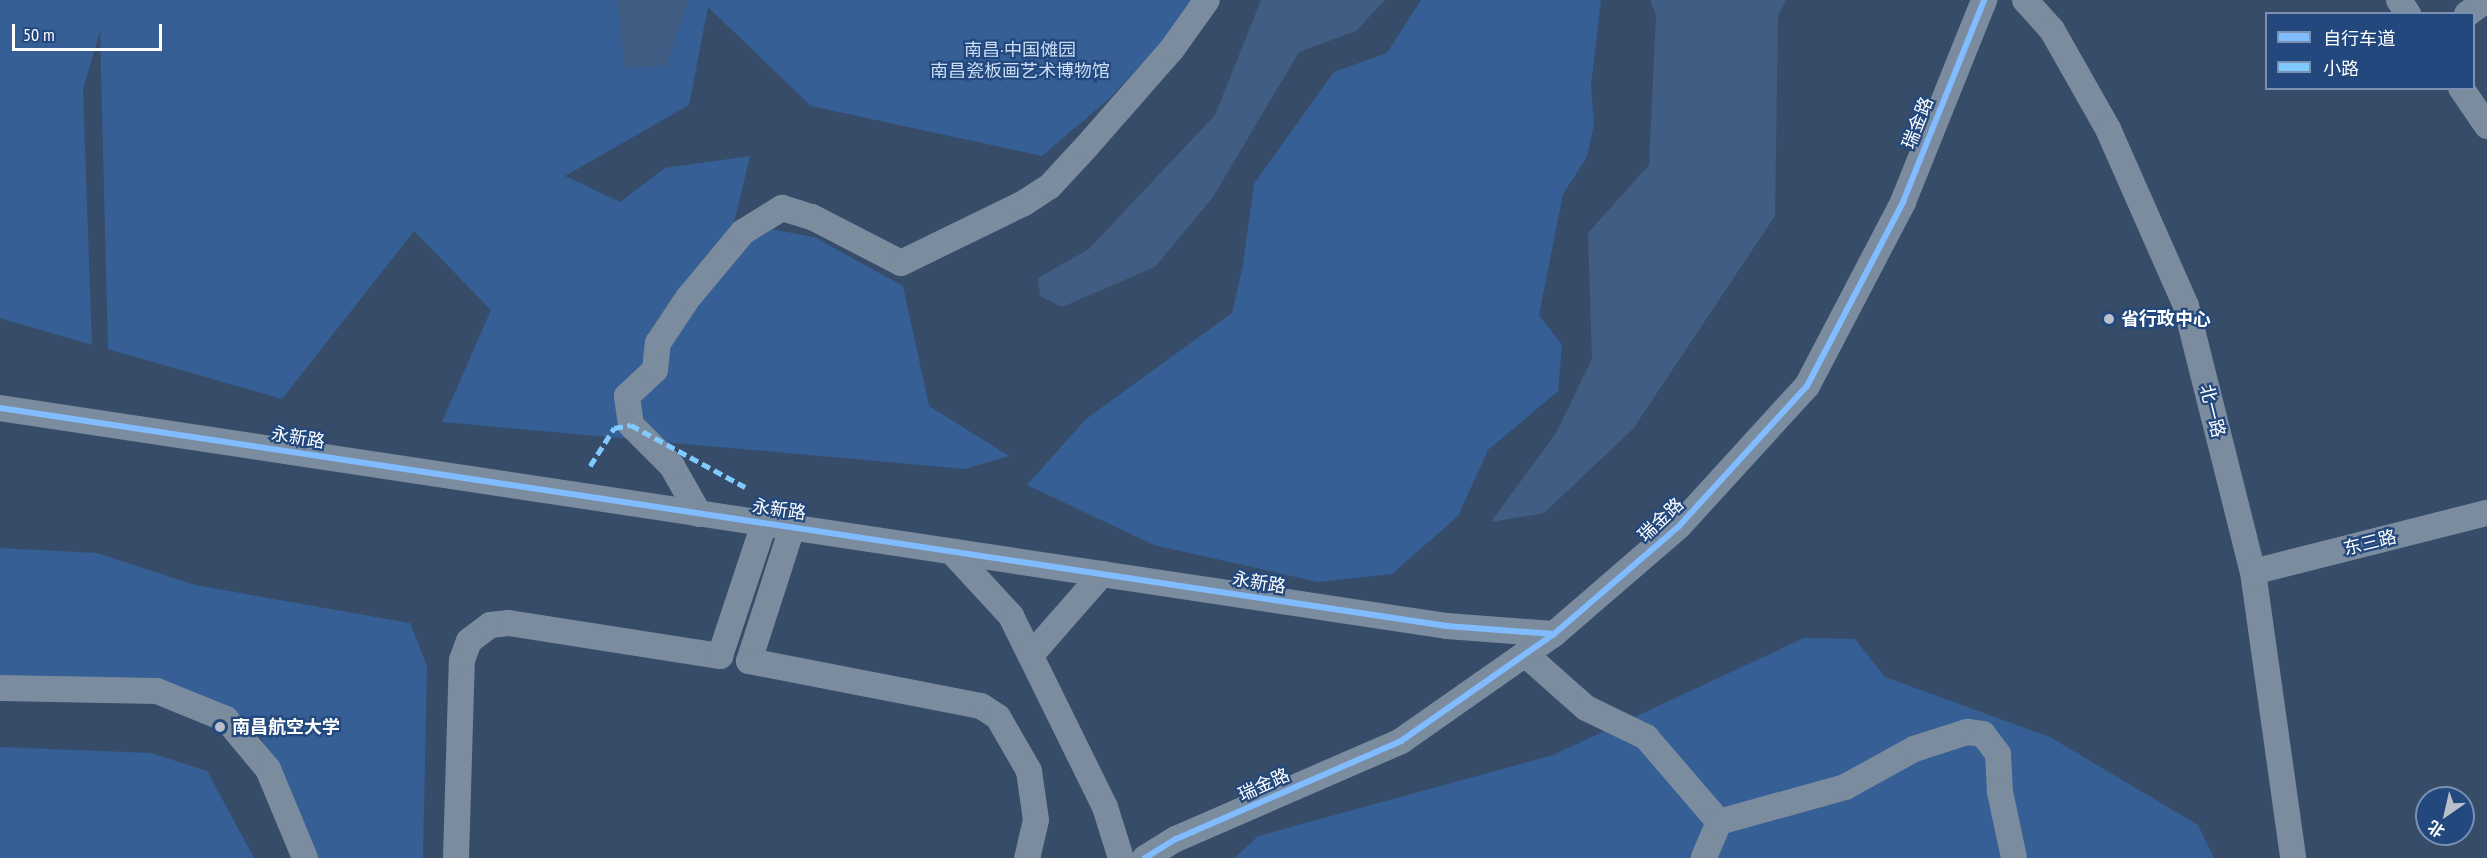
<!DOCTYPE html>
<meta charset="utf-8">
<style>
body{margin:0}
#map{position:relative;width:2487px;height:858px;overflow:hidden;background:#374c69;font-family:"PT Sans Narrow","Noto Sans SC",sans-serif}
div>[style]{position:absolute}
.green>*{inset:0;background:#355f95}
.water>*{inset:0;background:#415d83}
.minor>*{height:26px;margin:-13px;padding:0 13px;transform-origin:13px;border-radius:13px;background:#7c8c9f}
.quiet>*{height:4.5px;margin-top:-2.25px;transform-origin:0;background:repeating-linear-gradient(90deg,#80caff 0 9px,transparent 0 13.5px)}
.cycleway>*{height:6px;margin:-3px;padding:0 3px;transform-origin:3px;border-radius:3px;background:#80bcff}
.dots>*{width:16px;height:16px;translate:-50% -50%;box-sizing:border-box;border:3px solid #22487e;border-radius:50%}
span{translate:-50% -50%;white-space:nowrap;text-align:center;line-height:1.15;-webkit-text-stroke:4.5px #22487e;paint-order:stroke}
.park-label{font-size:18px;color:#caddf5}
.street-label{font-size:18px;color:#fff}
.poi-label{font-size:18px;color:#fff;font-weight:700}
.left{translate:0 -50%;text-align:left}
.legend{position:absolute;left:2265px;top:12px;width:210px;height:78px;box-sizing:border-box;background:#22487e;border:2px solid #7a91b2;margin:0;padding:8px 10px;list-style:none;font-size:18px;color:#fff}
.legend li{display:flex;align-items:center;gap:12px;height:30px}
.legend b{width:30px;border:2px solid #7a91b2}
.north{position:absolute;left:2415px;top:786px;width:60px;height:60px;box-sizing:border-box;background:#22487e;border:2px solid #7a91b2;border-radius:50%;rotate:214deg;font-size:16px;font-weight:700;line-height:24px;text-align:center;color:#fff}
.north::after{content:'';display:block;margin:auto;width:21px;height:27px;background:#b9c0ca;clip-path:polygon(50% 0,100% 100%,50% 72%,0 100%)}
.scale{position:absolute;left:12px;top:24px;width:150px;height:27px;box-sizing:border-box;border:3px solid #fff;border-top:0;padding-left:8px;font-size:18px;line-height:21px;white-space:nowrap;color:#fff;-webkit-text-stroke:4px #22487e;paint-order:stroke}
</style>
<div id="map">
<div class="green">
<i style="clip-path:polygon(0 0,1200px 0,1110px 98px,1042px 156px,811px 106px,708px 7px,689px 105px,565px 176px,620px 202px,665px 168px,750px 156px,734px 222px,814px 237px,903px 286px,929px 406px,1009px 456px,965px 469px,442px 422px,491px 310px,414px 231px,282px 399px,108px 349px,100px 31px,83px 90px,92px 345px,0 318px)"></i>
<i style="clip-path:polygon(1421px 0,1601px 0,1591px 86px,1594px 124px,1587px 157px,1563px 194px,1539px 315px,1562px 345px,1558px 391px,1488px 450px,1458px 516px,1392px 574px,1318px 582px,1154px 545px,1027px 485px,1086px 419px,1232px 313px,1243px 265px,1254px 184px,1334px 72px,1387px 53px)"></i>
<i style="clip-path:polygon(0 548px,97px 553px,195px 585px,410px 623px,427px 666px,423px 858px,315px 858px,255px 724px,217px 703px,0 682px)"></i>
<i style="clip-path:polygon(1804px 638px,1855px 639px,1885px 677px,2050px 737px,2198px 825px,2214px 858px,1235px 858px,1258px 836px,1553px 755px)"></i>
<i style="clip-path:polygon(0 747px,151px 753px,207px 771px,254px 858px,0 858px)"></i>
</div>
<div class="water">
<i style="clip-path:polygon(617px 0,689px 0,666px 65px,625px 69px)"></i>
<i style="clip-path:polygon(1261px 0,1385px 0,1356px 31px,1299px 52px,1213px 197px,1155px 267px,1062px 307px,1040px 296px,1038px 278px,1089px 249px,1215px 115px)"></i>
<i style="clip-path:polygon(1650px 0,1786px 0,1778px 16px,1775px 216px,1633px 429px,1544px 513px,1491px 522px,1556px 433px,1592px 359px,1588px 233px,1649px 165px,1656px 15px)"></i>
</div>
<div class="minor">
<i style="left:2025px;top:0;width:40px;rotate:48deg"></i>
<i style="left:2052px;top:30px;width:114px;rotate:60.5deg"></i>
<i style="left:2108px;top:129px;width:193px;rotate:66.2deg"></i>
<i style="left:2186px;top:306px;width:274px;rotate:75.9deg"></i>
<i style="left:2253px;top:572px;width:289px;rotate:82deg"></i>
<i style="left:2399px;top:0;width:17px;rotate:57deg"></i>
<i style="left:2467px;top:14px;width:24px;rotate:-36deg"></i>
<i style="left:2461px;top:88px;width:46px;rotate:55.6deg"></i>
<i style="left:0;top:408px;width:1463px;rotate:8.57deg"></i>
<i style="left:1447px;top:626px;width:107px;rotate:4.3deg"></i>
<i style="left:699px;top:514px;width:55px;rotate:-119.4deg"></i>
<i style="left:672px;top:466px;width:58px;rotate:-135deg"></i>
<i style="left:631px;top:425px;width:29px;rotate:-98deg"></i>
<i style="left:627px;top:396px;width:38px;rotate:-43deg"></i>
<i style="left:655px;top:370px;width:27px;rotate:-84deg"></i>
<i style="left:658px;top:343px;width:54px;rotate:-56.3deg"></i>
<i style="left:688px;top:298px;width:86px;rotate:-50.2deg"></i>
<i style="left:743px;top:232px;width:46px;rotate:-31.6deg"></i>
<i style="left:782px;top:208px;width:31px;rotate:17deg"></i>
<i style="left:812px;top:217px;width:100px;rotate:27.3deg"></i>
<i style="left:901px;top:263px;width:137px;rotate:-26deg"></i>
<i style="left:1024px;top:203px;width:31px;rotate:-33deg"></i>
<i style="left:1050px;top:186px;width:54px;rotate:-47.2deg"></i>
<i style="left:1087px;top:146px;width:129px;rotate:-48.8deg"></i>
<i style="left:1172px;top:49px;width:60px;rotate:-54.5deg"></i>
<i style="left:792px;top:528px;width:140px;rotate:107.9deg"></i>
<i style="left:749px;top:661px;width:236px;rotate:11deg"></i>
<i style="left:981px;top:706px;width:20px;rotate:33deg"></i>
<i style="left:998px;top:717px;width:62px;rotate:60.1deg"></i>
<i style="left:1029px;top:771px;width:49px;rotate:81.9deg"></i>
<i style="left:1036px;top:820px;width:39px;rotate:103deg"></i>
<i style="left:952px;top:552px;width:87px;rotate:47.3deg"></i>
<i style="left:1011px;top:616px;width:213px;rotate:63.8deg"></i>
<i style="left:1105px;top:807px;width:53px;rotate:72.6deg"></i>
<i style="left:2253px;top:572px;width:241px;rotate:-14.2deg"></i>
<i style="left:1525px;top:654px;width:81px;rotate:41.5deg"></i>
<i style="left:1586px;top:708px;width:67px;rotate:25.8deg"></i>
<i style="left:1646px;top:737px;width:112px;rotate:49.3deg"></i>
<i style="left:1719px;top:822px;width:39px;rotate:113deg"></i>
<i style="left:1031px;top:655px;width:108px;rotate:-48.8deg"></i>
<i style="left:0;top:688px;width:157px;rotate:1.1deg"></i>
<i style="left:157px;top:691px;width:74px;rotate:22.1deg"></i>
<i style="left:226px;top:719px;width:65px;rotate:50deg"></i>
<i style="left:268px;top:769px;width:96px;rotate:67.4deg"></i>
<i style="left:1719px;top:822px;width:131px;rotate:-15.5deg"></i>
<i style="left:1845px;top:787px;width:79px;rotate:-28.8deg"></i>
<i style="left:1914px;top:749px;width:56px;rotate:-17.8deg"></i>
<i style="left:1967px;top:732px;width:16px;rotate:7deg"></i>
<i style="left:1983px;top:734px;width:25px;rotate:53deg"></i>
<i style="left:1998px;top:754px;width:38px;rotate:87deg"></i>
<i style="left:2000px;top:792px;width:67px;rotate:78deg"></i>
<i style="left:456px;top:858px;width:198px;rotate:-88.3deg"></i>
<i style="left:462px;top:660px;width:20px;rotate:-70deg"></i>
<i style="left:469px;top:641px;width:26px;rotate:-37deg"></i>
<i style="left:490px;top:625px;width:19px;rotate:-6deg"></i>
<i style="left:509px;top:623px;width:214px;rotate:8.9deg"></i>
<i style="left:720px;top:656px;width:139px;rotate:-71.6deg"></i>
<i style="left:1145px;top:858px;width:36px;rotate:-32deg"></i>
<i style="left:1176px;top:839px;width:245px;rotate:-23.5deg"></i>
<i style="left:1401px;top:741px;width:187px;rotate:-35deg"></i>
<i style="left:1554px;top:634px;width:165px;rotate:-40.8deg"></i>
<i style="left:1679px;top:526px;width:190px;rotate:-47.6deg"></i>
<i style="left:1807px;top:386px;width:208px;rotate:-62.4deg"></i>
<i style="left:1903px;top:202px;width:218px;rotate:-68.1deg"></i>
</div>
<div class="quiet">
<i style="left:590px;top:466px;width:45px;rotate:-57.7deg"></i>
<i style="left:614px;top:428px;width:17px;rotate:-10deg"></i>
<i style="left:631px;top:425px;width:130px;rotate:28.5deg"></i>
</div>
<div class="cycleway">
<i style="left:0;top:408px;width:1463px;rotate:8.57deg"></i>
<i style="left:1447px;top:626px;width:107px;rotate:4.3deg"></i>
<i style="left:1145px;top:858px;width:36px;rotate:-32deg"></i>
<i style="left:1176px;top:839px;width:245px;rotate:-23.5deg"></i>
<i style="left:1401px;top:741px;width:187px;rotate:-35deg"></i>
<i style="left:1554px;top:634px;width:165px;rotate:-40.8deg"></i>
<i style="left:1679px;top:526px;width:190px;rotate:-47.6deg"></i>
<i style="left:1807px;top:386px;width:208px;rotate:-62.4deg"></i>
<i style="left:1903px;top:202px;width:218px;rotate:-68.1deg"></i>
</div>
<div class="dots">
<i style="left:2109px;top:319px;background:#b9c0ca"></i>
<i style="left:220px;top:727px;background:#b9c0ca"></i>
</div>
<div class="park-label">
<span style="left:1020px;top:61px">南昌·中国傩园<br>南昌瓷板画艺术博物馆</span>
</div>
<div class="street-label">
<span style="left:1918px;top:123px;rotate:-68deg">瑞金路</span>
<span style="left:2212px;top:411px;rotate:76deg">北一路</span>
<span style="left:298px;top:438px;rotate:9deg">永新路</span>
<span style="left:779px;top:510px;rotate:8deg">永新路</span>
<span style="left:1661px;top:520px;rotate:-43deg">瑞金路</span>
<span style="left:2370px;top:543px;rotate:-14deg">东三路</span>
<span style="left:1259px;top:583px;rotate:9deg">永新路</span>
<span style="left:1264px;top:785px;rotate:-24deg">瑞金路</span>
</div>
<div class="poi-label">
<span class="left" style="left:2121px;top:319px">省行政中心</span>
<span class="left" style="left:232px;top:727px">南昌航空大学</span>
</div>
<ul class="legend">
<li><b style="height:8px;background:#80bcff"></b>自行车道</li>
<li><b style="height:8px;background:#80caff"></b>小路</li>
</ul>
<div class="north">北</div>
<div class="scale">50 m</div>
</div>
